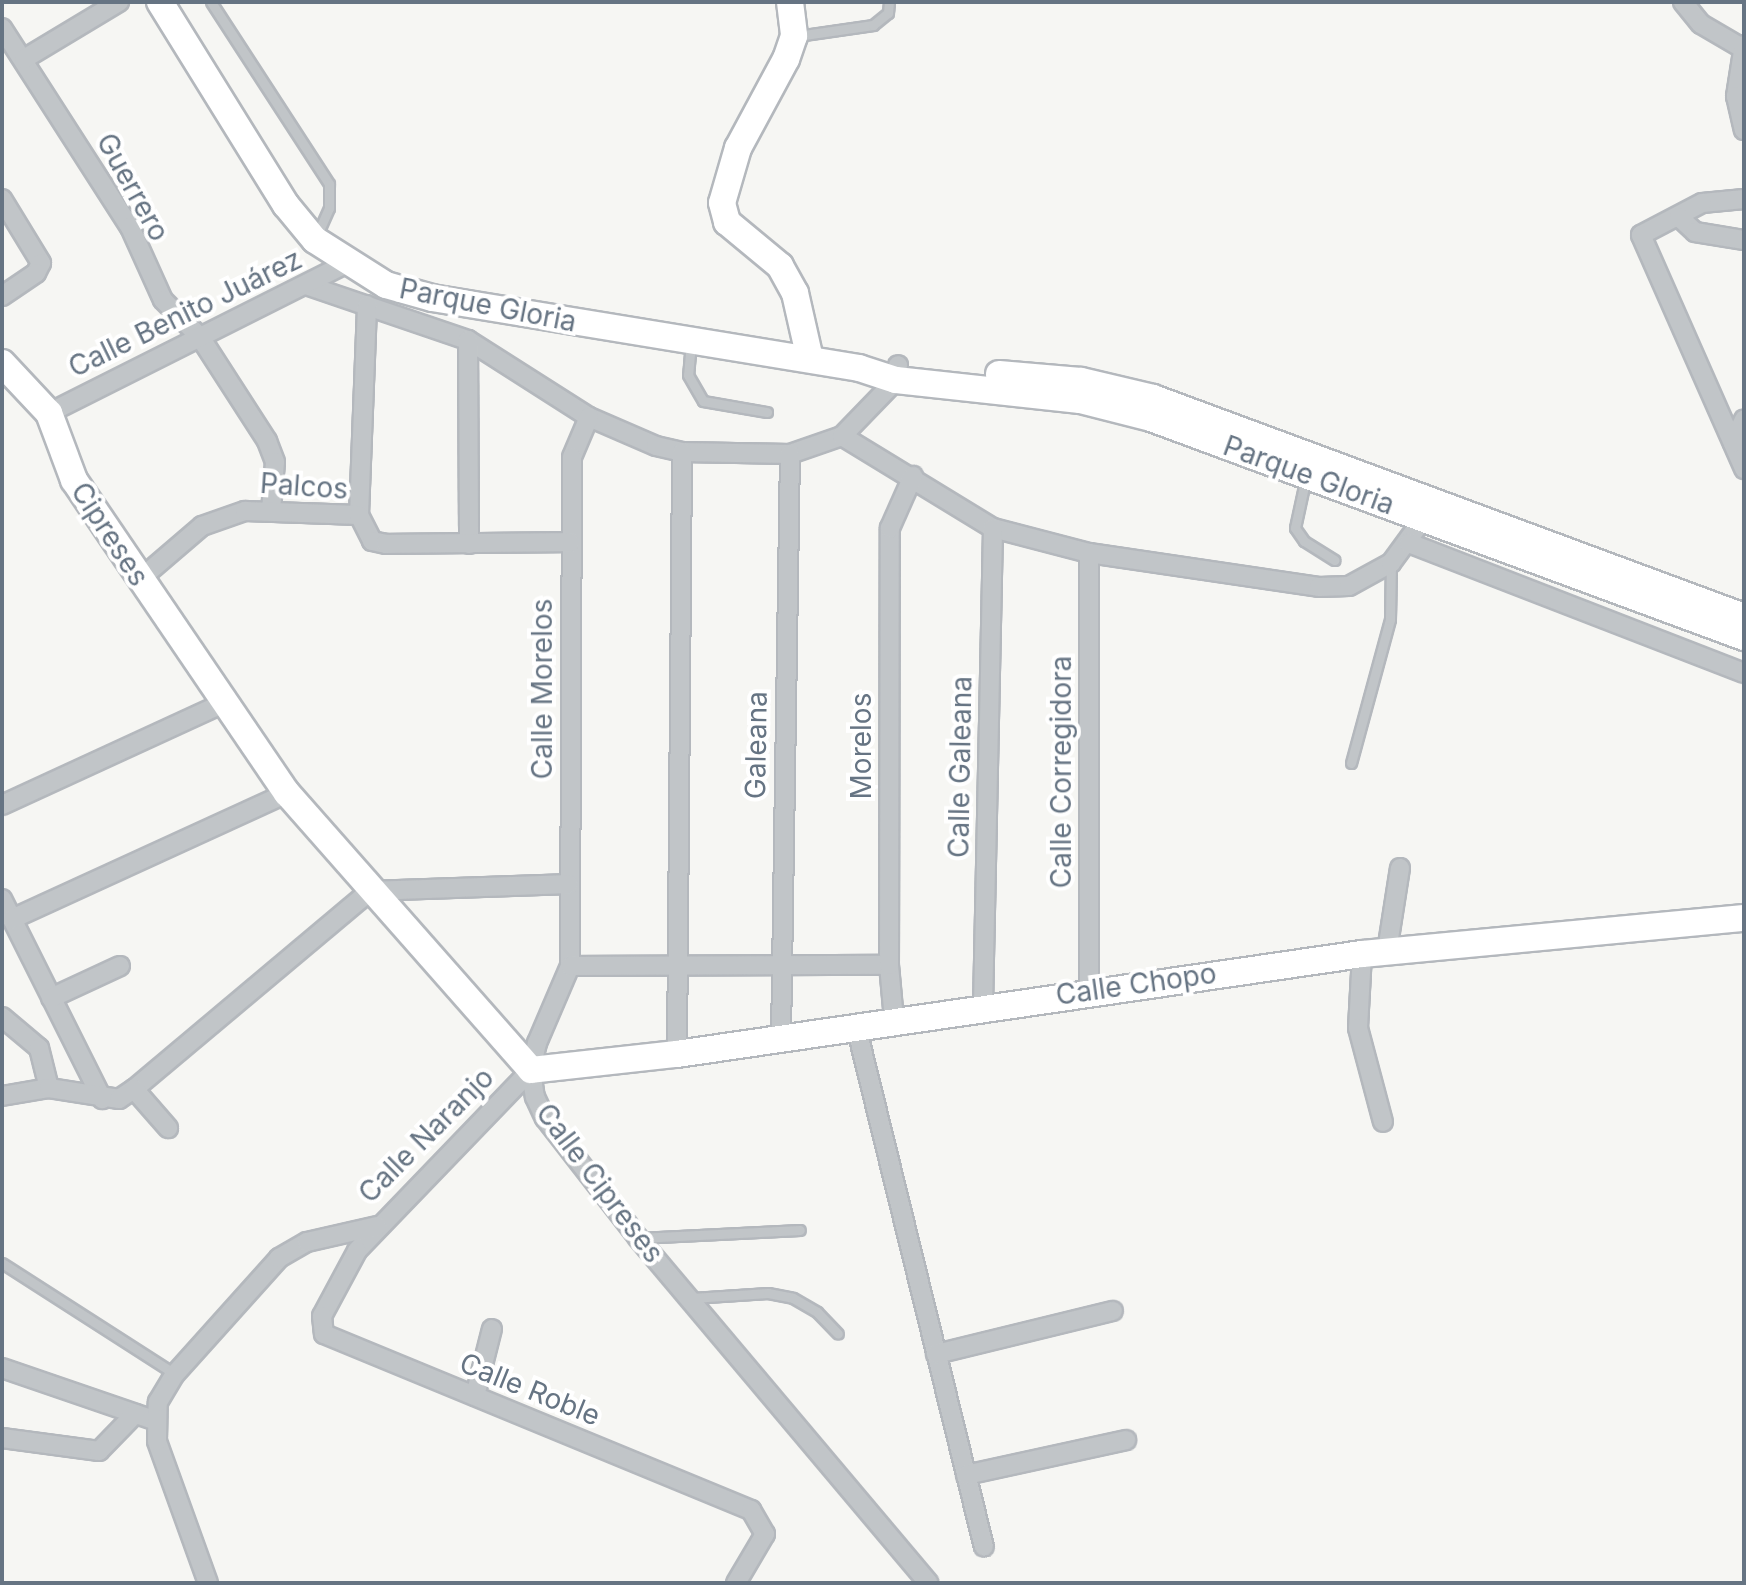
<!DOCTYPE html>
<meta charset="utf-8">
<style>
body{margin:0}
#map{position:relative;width:1746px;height:1585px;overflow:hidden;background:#f6f6f3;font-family:Inter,sans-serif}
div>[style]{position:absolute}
.roads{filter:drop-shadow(2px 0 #b4b8bd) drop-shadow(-2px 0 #b4b8bd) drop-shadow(0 2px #b4b8bd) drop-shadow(0 -2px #b4b8bd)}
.lane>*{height:9px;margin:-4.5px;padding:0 4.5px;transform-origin:4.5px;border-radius:4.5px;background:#c1c5c8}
.street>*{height:18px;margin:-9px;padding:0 9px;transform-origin:9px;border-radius:9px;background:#c1c5c8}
.secondary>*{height:26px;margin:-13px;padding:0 13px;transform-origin:13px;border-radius:13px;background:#fff}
span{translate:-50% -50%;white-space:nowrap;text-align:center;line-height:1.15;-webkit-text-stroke:8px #fff;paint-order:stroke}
.street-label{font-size:28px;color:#667483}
.frame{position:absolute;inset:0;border:4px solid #667483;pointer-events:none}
</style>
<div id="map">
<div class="roads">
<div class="lane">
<i style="left:211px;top:2px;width:217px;rotate:57deg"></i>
<i style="left:329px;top:184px;width:24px;rotate:90deg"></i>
<i style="left:329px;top:208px;width:32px;rotate:114deg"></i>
<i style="left:797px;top:36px;width:77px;rotate:-8.2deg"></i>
<i style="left:873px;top:25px;width:19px;rotate:-39deg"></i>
<i style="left:888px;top:13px;width:11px;rotate:-85deg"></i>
<i style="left:691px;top:342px;width:33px;rotate:95deg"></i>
<i style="left:688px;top:375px;width:30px;rotate:60deg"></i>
<i style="left:703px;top:401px;width:65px;rotate:9.8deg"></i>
<i style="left:1306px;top:477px;width:52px;rotate:102.2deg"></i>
<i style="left:1295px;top:528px;width:16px;rotate:55deg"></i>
<i style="left:1304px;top:541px;width:36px;rotate:32deg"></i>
<i style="left:1351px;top:763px;width:149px;rotate:-74.8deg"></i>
<i style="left:1390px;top:619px;width:56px;rotate:-89deg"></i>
<i style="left:638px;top:1238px;width:162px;rotate:-2.8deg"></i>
<i style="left:2px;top:1263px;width:206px;rotate:32.7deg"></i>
<i style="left:692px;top:1298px;width:76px;rotate:-3.8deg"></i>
<i style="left:768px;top:1293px;width:25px;rotate:11deg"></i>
<i style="left:793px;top:1298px;width:28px;rotate:30deg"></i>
<i style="left:817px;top:1312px;width:30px;rotate:46deg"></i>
</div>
<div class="street">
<i style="left:1683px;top:2px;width:28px;rotate:51deg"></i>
<i style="left:1701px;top:24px;width:48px;rotate:30.3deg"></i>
<i style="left:2px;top:28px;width:237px;rotate:57.3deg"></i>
<i style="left:130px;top:227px;width:80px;rotate:65.7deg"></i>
<i style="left:163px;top:300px;width:52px;rotate:45deg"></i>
<i style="left:200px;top:337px;width:124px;rotate:57.2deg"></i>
<i style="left:267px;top:441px;width:22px;rotate:69deg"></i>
<i style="left:275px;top:462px;width:49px;rotate:94.7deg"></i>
<i style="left:1744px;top:45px;width:52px;rotate:98.9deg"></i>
<i style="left:1736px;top:96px;width:35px;rotate:77deg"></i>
<i style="left:24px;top:59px;width:111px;rotate:-31deg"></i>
<i style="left:2px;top:199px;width:75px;rotate:58.6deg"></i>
<i style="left:41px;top:263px;width:11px;rotate:117deg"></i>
<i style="left:36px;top:273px;width:41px;rotate:145.9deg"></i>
<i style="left:1744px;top:199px;width:42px;rotate:174.6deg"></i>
<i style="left:1702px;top:203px;width:69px;rotate:152.3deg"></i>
<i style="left:1641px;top:235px;width:256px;rotate:66.2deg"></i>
<i style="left:1679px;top:217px;width:22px;rotate:43deg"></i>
<i style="left:1695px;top:232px;width:50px;rotate:9.3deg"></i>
<i style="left:306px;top:285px;width:171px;rotate:18.8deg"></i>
<i style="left:468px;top:340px;width:143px;rotate:32.5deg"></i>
<i style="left:589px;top:417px;width:73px;rotate:23.4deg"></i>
<i style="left:656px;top:446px;width:27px;rotate:13deg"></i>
<i style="left:682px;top:452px;width:108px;rotate:1.1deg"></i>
<i style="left:790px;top:454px;width:55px;rotate:-19.1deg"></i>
<i style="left:842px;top:436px;width:177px;rotate:31.4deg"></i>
<i style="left:993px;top:528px;width:99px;rotate:14.6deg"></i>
<i style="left:1089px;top:553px;width:232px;rotate:8.4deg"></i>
<i style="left:1319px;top:587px;width:30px;rotate:-2deg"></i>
<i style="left:1349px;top:586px;width:48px;rotate:-28.7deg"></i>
<i style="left:1391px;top:563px;width:64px;rotate:-53.8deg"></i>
<i style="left:468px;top:340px;width:204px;rotate:89.7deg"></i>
<i style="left:49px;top:413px;width:334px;rotate:-26.7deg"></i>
<i style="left:589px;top:417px;width:43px;rotate:113deg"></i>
<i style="left:572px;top:457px;width:509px;rotate:90.23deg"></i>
<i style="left:570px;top:966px;width:84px;rotate:113.2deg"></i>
<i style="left:537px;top:1043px;width:28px;rotate:103deg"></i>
<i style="left:531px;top:1070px;width:27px;rotate:82deg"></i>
<i style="left:535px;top:1097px;width:23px;rotate:65deg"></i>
<i style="left:545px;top:1118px;width:152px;rotate:52.2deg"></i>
<i style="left:638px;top:1238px;width:451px;rotate:49.9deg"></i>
<i style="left:842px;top:436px;width:78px;rotate:-46deg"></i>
<i style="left:896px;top:380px;width:15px;rotate:-82deg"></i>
<i style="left:1733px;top:443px;width:26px;rotate:-65deg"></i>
<i style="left:359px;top:515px;width:210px;rotate:-87.8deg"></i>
<i style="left:1409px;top:543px;width:359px;rotate:21.2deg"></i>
<i style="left:1089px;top:553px;width:437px;rotate:90deg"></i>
<i style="left:139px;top:580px;width:83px;rotate:-40.6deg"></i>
<i style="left:202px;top:526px;width:46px;rotate:-19.2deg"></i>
<i style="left:245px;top:511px;width:114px;rotate:2deg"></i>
<i style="left:359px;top:515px;width:29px;rotate:63deg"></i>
<i style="left:372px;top:541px;width:14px;rotate:12deg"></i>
<i style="left:386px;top:544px;width:184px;rotate:-0.6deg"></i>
<i style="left:2px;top:805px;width:244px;rotate:-24.7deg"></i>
<i style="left:2px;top:899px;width:224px;rotate:63.4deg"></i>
<i style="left:12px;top:919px;width:302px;rotate:-24.6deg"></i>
<i style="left:1387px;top:951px;width:84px;rotate:-81.1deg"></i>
<i style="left:1362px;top:954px;width:74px;rotate:93.1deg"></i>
<i style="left:1358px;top:1028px;width:97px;rotate:75.1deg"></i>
<i style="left:570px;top:966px;width:319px;rotate:-0.2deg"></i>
<i style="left:51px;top:998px;width:76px;rotate:-24.9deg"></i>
<i style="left:983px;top:1007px;width:479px;rotate:-88.8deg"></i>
<i style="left:2px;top:1017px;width:48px;rotate:40deg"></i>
<i style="left:39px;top:1048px;width:41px;rotate:76deg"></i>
<i style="left:894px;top:1020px;width:55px;rotate:-95.2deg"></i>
<i style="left:889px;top:965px;width:437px;rotate:-89.9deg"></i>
<i style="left:890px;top:528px;width:57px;rotate:-66.1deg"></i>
<i style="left:856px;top:1026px;width:536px;rotate:76.2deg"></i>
<i style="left:781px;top:1038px;width:584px;rotate:-89.12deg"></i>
<i style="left:677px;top:1054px;width:602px;rotate:-89.52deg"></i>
<i style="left:531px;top:1070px;width:251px;rotate:133.9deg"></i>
<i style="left:357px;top:1251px;width:74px;rotate:118.3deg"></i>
<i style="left:322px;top:1316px;width:18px;rotate:84deg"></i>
<i style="left:324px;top:1334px;width:462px;rotate:22.4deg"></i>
<i style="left:751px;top:1510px;width:28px;rotate:60deg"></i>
<i style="left:765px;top:1534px;width:57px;rotate:120.6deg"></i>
<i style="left:134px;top:1089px;width:308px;rotate:-40deg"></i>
<i style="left:370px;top:891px;width:199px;rotate:-2deg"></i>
<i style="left:2px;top:1096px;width:48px;rotate:-9.7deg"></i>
<i style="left:49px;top:1088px;width:71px;rotate:8.9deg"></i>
<i style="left:119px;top:1099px;width:18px;rotate:-34deg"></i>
<i style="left:134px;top:1089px;width:52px;rotate:48.9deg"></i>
<i style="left:936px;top:1354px;width:182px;rotate:-13.7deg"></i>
<i style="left:2px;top:1368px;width:161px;rotate:18.9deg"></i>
<i style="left:475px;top:1396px;width:69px;rotate:-75.8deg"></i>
<i style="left:2px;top:1438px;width:98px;rotate:7.6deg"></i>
<i style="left:99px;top:1451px;width:52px;rotate:-45.8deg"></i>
<i style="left:966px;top:1475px;width:164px;rotate:-12.3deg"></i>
<i style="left:208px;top:1583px;width:151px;rotate:-109.8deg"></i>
<i style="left:157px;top:1441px;width:39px;rotate:-89deg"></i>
<i style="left:158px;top:1402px;width:33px;rotate:-59deg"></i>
<i style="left:175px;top:1374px;width:156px;rotate:-48.1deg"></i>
<i style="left:279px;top:1258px;width:32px;rotate:-30deg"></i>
<i style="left:307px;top:1242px;width:72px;rotate:-12.9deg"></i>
</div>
<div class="secondary">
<i style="left:160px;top:2px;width:239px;rotate:58.2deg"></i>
<i style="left:286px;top:205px;width:45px;rotate:50.4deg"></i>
<i style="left:315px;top:240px;width:84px;rotate:32.4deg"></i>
<i style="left:386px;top:285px;width:48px;rotate:15.8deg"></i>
<i style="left:432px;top:298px;width:433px;rotate:9.3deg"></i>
<i style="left:859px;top:368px;width:39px;rotate:18deg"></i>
<i style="left:896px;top:380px;width:185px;rotate:6.2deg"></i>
<i style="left:1080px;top:400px;width:73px;rotate:14.2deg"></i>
<i style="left:1151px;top:418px;width:632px;rotate:20.27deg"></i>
<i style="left:790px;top:2px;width:34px;rotate:83deg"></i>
<i style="left:794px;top:36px;width:24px;rotate:109deg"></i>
<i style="left:786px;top:59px;width:101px;rotate:118.3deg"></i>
<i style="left:738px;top:148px;width:57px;rotate:106.2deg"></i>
<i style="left:722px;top:203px;width:20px;rotate:75deg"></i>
<i style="left:727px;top:222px;width:69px;rotate:39.7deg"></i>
<i style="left:780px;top:266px;width:31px;rotate:61deg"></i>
<i style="left:795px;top:293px;width:68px;rotate:77.2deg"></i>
<i style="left:2px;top:363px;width:69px;rotate:46.8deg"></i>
<i style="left:49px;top:413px;width:72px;rotate:69.5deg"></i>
<i style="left:74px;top:480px;width:379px;rotate:55.8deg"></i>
<i style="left:287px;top:793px;width:369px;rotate:48.6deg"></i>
<i style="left:531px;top:1070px;width:147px;rotate:-6.3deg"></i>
<i style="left:677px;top:1054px;width:692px;rotate:-8.31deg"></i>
<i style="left:1362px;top:954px;width:384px;rotate:-5.4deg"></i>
<i style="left:999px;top:374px;width:82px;rotate:4.9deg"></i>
<i style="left:1081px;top:381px;width:74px;rotate:13.3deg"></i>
<i style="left:1153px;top:398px;width:630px;rotate:20.33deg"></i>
</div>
</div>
<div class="street-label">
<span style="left:133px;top:187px;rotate:61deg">Guerrero</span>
<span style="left:488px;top:305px;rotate:11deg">Parque Gloria</span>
<span style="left:185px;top:313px;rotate:-26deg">Calle Benito Juárez</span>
<span style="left:1309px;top:475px;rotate:20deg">Parque Gloria</span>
<span style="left:304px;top:486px;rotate:4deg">Palcos</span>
<span style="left:110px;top:534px;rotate:57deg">Cipreses</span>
<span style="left:542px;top:689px;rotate:-90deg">Calle Morelos</span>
<span style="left:756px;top:745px;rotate:-89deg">Galeana</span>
<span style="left:861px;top:746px;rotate:-90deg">Morelos</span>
<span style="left:960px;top:767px;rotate:-89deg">Calle Galeana</span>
<span style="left:1061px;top:772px;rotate:-90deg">Calle Corregidora</span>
<span style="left:1136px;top:984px;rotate:-8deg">Calle Chopo</span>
<span style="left:426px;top:1135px;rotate:-45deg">Calle Naranjo</span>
<span style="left:600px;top:1183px;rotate:53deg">Calle Cipreses</span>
<span style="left:530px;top:1389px;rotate:22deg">Calle Roble</span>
</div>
<div class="frame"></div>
</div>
